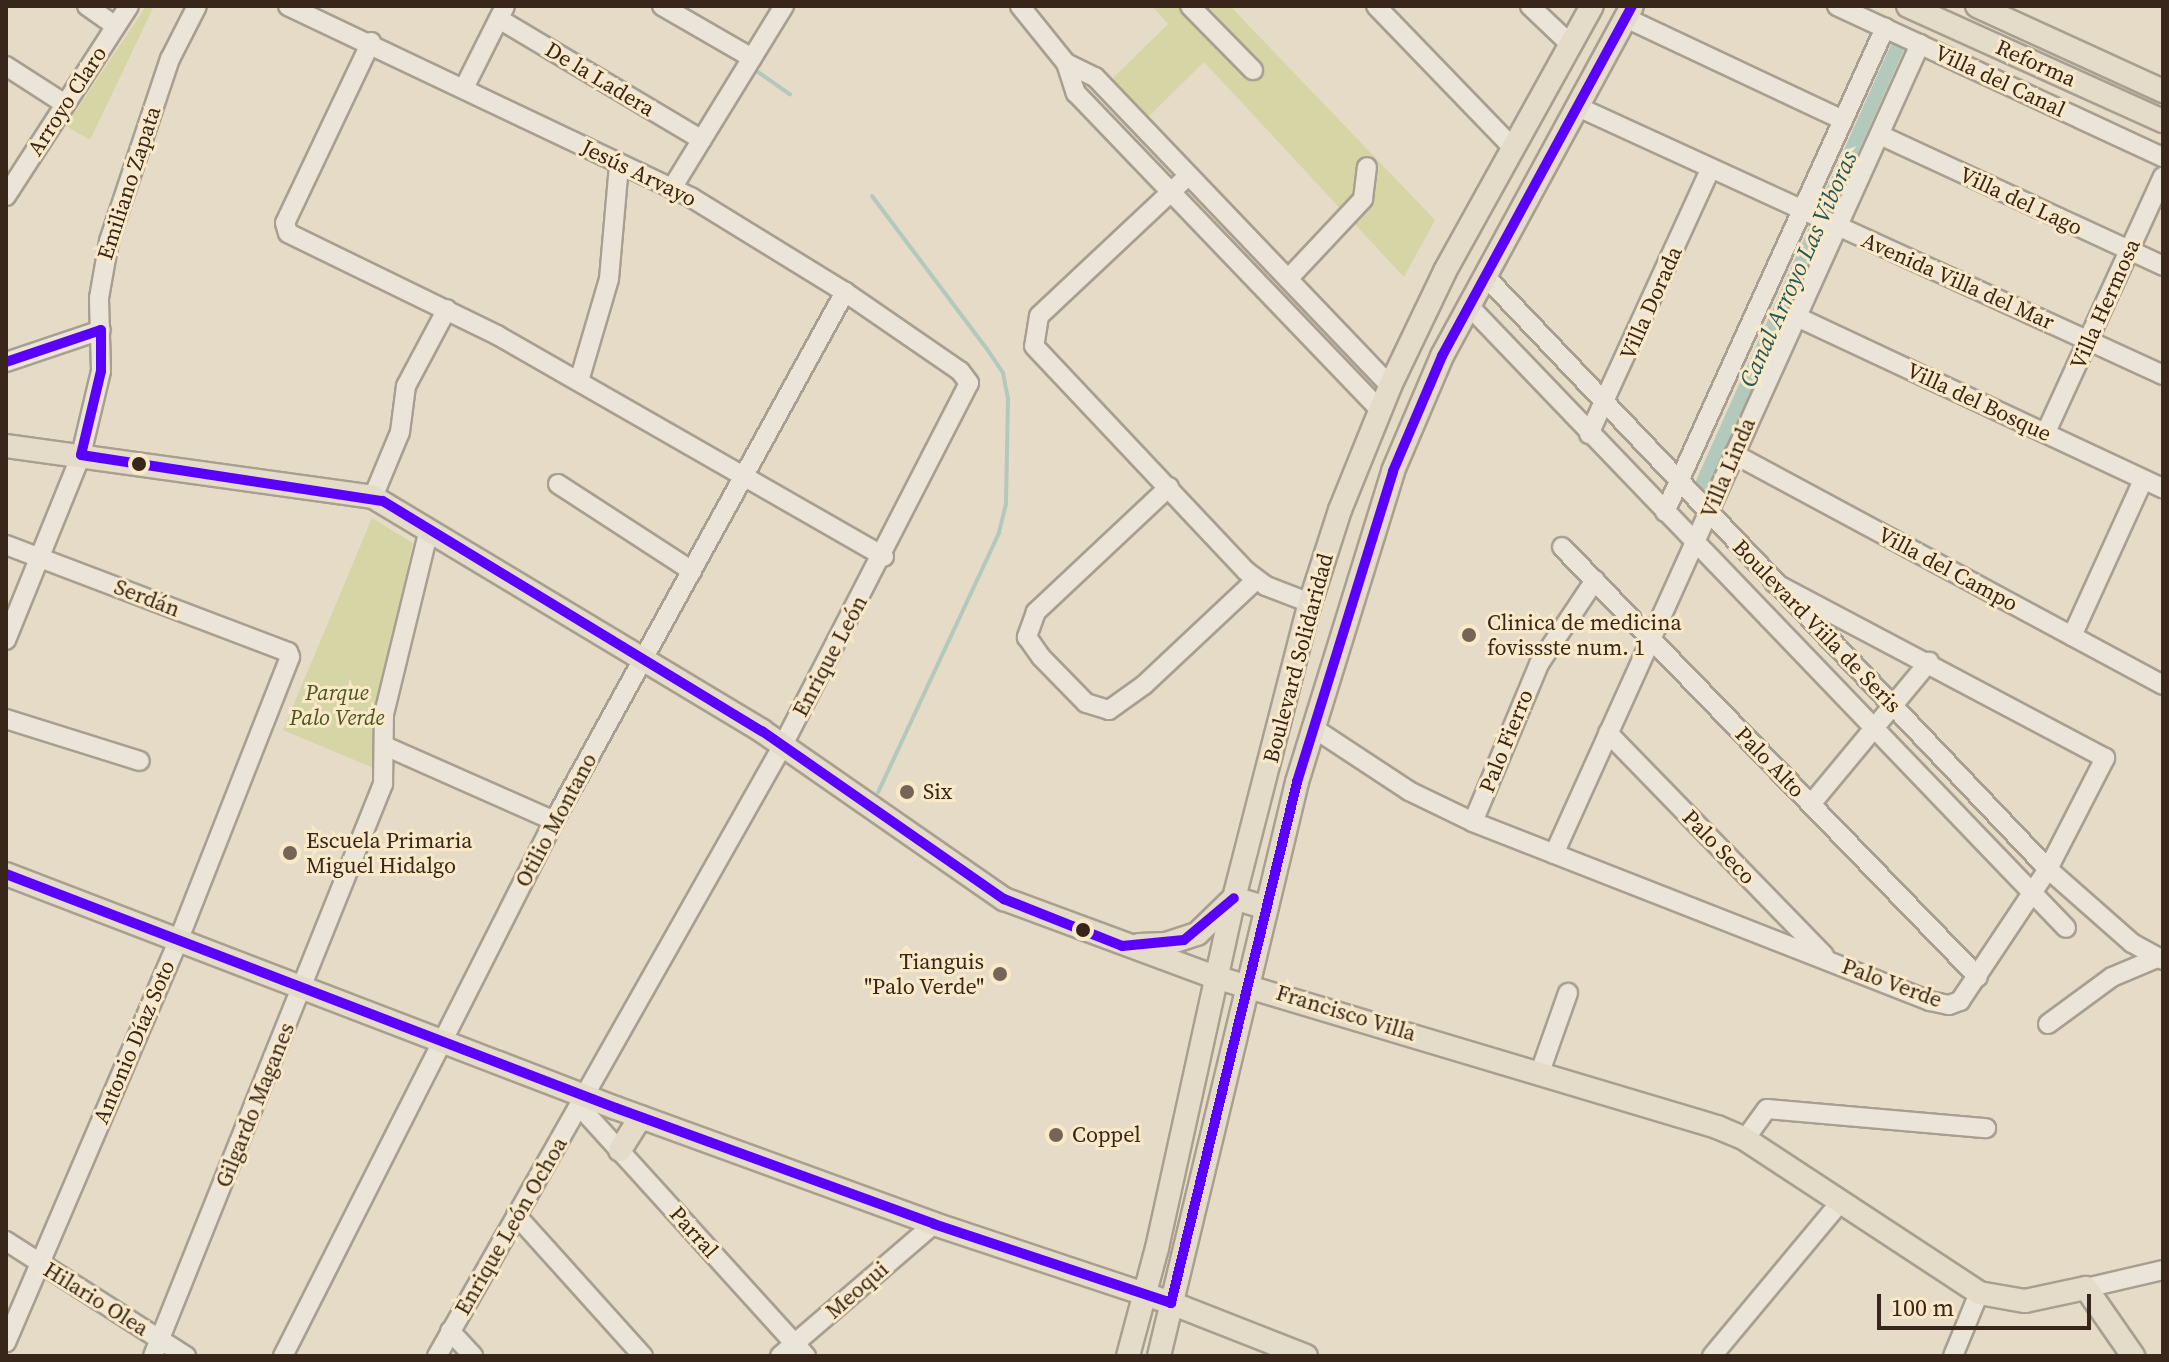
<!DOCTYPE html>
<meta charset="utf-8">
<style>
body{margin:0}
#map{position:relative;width:2169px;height:1362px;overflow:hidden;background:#e5dbc6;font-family:"Source Serif 4",serif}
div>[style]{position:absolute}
.green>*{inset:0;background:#d6d5a6}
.stream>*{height:4px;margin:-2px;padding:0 2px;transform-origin:2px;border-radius:2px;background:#b3c9bb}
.canal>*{height:14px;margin:-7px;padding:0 7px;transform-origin:7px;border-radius:7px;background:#b3c9bb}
.roads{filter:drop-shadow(2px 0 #a89f90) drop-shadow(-2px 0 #a89f90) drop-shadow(0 2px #a89f90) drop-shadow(0 -2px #a89f90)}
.minor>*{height:18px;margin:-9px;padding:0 9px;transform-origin:9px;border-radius:9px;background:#ebe5d9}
.major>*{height:22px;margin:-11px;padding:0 11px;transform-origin:11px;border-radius:11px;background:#e4dbc9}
.bus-1>*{height:10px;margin:-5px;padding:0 5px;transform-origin:5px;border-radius:5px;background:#5900ff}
.dots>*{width:22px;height:22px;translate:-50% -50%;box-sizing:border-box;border:4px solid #f9e9c9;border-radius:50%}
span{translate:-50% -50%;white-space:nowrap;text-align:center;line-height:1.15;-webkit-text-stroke:6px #f9e9c9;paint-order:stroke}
.street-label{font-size:22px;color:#372619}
.poi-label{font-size:22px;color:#372619}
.left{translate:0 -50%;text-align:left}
.right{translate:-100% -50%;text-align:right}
.park-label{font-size:22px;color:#49551d;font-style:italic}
.water-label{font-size:24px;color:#265854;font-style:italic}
.frame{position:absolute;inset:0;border:8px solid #372619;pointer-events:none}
.scale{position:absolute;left:1877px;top:1294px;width:214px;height:36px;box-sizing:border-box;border:4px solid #372619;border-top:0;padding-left:10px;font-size:24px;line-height:28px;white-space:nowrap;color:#372619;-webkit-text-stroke:6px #f9e9c9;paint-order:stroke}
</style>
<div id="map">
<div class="green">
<i style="clip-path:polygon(146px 6px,154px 6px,90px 140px,66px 126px)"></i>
<i style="clip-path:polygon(1152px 6px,1230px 6px,1435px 220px,1404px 277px,1204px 62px,1147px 118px,1111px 80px,1168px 24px)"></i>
<i style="clip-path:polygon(372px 518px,413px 543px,374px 725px,381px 771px,283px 730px)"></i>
</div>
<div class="stream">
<i style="left:758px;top:72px;width:39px;rotate:35deg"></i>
<i style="left:872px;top:196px;width:191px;rotate:53.1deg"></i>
<i style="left:987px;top:349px;width:29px;rotate:56deg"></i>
<i style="left:1003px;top:373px;width:25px;rotate:79deg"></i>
<i style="left:1008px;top:398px;width:106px;rotate:91.1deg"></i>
<i style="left:1006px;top:504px;width:30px;rotate:104deg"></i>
<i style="left:999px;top:533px;width:286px;rotate:115deg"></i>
</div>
<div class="canal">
<i style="left:1699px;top:491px;width:487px;rotate:-65.9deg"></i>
</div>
<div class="roads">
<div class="minor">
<i style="left:87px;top:6px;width:35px;rotate:35deg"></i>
<i style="left:288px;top:6px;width:447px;rotate:25.4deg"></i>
<i style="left:692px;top:198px;width:180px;rotate:31.6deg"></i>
<i style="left:845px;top:292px;width:140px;rotate:34.5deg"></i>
<i style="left:960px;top:371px;width:15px;rotate:53deg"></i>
<i style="left:969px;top:383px;width:407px;rotate:117.2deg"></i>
<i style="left:783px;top:745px;width:702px;rotate:119.52deg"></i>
<i style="left:662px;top:6px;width:104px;rotate:30deg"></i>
<i style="left:1020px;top:6px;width:73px;rotate:51.1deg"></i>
<i style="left:1066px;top:63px;width:32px;rotate:72deg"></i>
<i style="left:1076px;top:93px;width:439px;rotate:46.2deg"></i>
<i style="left:1190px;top:6px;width:90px;rotate:45.5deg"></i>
<i style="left:1376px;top:6px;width:197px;rotate:46deg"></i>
<i style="left:1530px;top:6px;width:55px;rotate:43.5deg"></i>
<i style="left:1837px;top:6px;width:359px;rotate:24.9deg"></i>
<i style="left:1626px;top:18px;width:240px;rotate:25.2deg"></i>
<i style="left:499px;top:19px;width:236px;rotate:30.8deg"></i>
<i style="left:371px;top:42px;width:200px;rotate:115.4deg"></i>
<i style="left:285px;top:223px;width:10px;rotate:73deg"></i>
<i style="left:288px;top:233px;width:233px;rotate:26deg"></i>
<i style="left:497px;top:335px;width:446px;rotate:29.8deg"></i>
<i style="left:1066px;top:63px;width:32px;rotate:26deg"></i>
<i style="left:1095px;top:77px;width:427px;rotate:46.3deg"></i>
<i style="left:6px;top:66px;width:70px;rotate:32.8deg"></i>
<i style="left:465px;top:86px;width:89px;rotate:-63.4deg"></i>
<i style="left:1578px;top:107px;width:643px;rotate:24.61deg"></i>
<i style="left:1880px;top:135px;width:312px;rotate:24.8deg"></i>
<i style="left:1188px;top:176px;width:204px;rotate:136.8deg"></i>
<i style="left:1039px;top:316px;width:30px;rotate:99deg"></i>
<i style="left:1034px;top:346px;width:309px;rotate:46.7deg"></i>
<i style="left:1246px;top:571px;width:25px;rotate:37deg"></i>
<i style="left:1266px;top:586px;width:47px;rotate:21.1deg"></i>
<i style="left:672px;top:188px;width:214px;rotate:-58.4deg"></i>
<i style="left:6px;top:196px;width:226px;rotate:-57.1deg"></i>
<i style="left:1485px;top:276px;width:818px;rotate:46.49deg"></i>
<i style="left:2048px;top:869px;width:112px;rotate:41.4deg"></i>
<i style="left:2132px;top:943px;width:35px;rotate:29deg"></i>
<i style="left:1288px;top:279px;width:110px;rotate:-46.8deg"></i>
<i style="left:1363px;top:199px;width:32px;rotate:-83deg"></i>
<i style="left:1469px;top:306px;width:862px;rotate:46.17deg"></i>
<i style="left:1795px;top:316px;width:406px;rotate:25.1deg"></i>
<i style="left:6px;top:362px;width:100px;rotate:-18.6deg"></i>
<i style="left:579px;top:381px;width:106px;rotate:-73.6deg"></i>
<i style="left:609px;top:279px;width:115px;rotate:-85deg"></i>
<i style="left:2046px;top:432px;width:281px;rotate:-65.4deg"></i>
<i style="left:1589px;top:434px;width:290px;rotate:-65.4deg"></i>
<i style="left:1734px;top:454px;width:487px;rotate:28.3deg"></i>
<i style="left:558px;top:484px;width:160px;rotate:33deg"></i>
<i style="left:1169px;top:487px;width:183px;rotate:136.8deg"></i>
<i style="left:1036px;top:612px;width:27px;rotate:110deg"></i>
<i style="left:1027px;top:637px;width:24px;rotate:55deg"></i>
<i style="left:1041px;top:657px;width:64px;rotate:45.6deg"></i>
<i style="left:1086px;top:703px;width:24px;rotate:17deg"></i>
<i style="left:1109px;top:710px;width:43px;rotate:-35.5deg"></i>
<i style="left:1144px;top:685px;width:154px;rotate:-43.2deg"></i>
<i style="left:373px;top:497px;width:70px;rotate:-67.4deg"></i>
<i style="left:400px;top:432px;width:46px;rotate:-82.6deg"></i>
<i style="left:406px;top:386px;width:87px;rotate:-62deg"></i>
<i style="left:1665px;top:512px;width:532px;rotate:-65.56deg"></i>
<i style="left:6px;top:545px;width:302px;rotate:20.8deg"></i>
<i style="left:288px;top:652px;width:5px;rotate:68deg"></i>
<i style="left:290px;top:657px;width:303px;rotate:111.5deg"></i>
<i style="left:179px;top:939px;width:439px;rotate:113.2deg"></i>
<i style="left:1562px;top:547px;width:598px;rotate:45.95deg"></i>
<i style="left:2072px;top:636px;width:171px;rotate:-65.5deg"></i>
<i style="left:6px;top:640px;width:200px;rotate:-67.9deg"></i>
<i style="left:81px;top:455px;width:86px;rotate:-76.6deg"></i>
<i style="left:101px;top:371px;width:73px;rotate:-91.6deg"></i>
<i style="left:99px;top:298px;width:58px;rotate:-80deg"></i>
<i style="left:109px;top:241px;width:192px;rotate:-71.5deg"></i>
<i style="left:170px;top:59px;width:59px;rotate:-63deg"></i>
<i style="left:6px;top:719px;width:140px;rotate:17.4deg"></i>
<i style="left:1312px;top:727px;width:116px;rotate:33.4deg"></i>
<i style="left:1409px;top:791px;width:71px;rotate:25.8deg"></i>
<i style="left:1473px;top:822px;width:491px;rotate:21.4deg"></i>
<i style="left:1930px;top:1001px;width:19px;rotate:12deg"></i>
<i style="left:1949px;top:1005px;width:12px;rotate:-20deg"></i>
<i style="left:1960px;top:1001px;width:159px;rotate:-56.3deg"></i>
<i style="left:2048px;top:869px;width:125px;rotate:-62.8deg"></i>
<i style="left:2105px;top:758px;width:374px;rotate:-152.1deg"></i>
<i style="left:1608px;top:733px;width:310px;rotate:45.8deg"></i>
<i style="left:385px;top:746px;width:185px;rotate:23.9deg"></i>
<i style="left:1811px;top:804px;width:185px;rotate:-50.3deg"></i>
<i style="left:1473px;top:822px;width:171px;rotate:-67.3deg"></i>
<i style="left:1539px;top:664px;width:101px;rotate:-56.3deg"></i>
<i style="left:1554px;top:854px;width:889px;rotate:-65.68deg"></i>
<i style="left:2048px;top:1024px;width:79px;rotate:-36.3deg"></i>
<i style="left:2112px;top:977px;width:49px;rotate:-22.9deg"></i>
<i style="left:1540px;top:1072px;width:84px;rotate:-70.5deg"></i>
<i style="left:581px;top:1108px;width:335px;rotate:47.8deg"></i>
<i style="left:1745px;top:1139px;width:37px;rotate:-54deg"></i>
<i style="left:1767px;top:1109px;width:220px;rotate:5deg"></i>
<i style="left:516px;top:1215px;width:190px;rotate:48deg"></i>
<i style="left:6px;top:1241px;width:214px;rotate:32.6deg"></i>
<i style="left:2086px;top:1288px;width:79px;rotate:-13.2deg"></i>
<i style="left:450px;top:1331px;width:34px;rotate:47deg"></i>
<i style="left:153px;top:1356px;width:617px;rotate:-68.1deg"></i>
<i style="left:383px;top:784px;width:70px;rotate:-89.2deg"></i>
<i style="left:384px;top:714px;width:190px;rotate:-76.3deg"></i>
<i style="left:283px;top:1356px;width:600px;rotate:-63.14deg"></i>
<i style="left:554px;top:821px;width:604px;rotate:-61.19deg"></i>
<i style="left:780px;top:1356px;width:203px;rotate:-40.6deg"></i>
<i style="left:1712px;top:1356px;width:202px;rotate:-50.2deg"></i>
<i style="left:1953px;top:1356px;width:68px;rotate:-67.6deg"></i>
</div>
<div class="major">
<i style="left:1908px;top:6px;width:280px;rotate:24.3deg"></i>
<i style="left:1977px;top:6px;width:205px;rotate:24.6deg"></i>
<i style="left:6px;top:446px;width:371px;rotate:7.9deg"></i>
<i style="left:373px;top:497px;width:454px;rotate:31deg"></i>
<i style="left:762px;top:731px;width:295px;rotate:34.8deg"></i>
<i style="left:1004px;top:899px;width:225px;rotate:20.3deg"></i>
<i style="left:1215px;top:977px;width:524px;rotate:16.64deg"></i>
<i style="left:1717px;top:1127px;width:30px;rotate:23deg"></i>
<i style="left:1745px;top:1139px;width:280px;rotate:33.3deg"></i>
<i style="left:1979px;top:1293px;width:47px;rotate:9.9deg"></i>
<i style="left:2025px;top:1301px;width:62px;rotate:-12deg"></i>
<i style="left:2086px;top:1288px;width:83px;rotate:55.3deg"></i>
<i style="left:6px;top:874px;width:653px;rotate:20.99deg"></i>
<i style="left:616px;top:1108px;width:338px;rotate:20deg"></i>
<i style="left:934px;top:1224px;width:250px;rotate:18.4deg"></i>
<i style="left:1171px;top:1303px;width:145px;rotate:21.4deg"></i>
<i style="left:1139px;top:945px;width:27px;rotate:-2deg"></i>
<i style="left:1166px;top:944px;width:33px;rotate:-18deg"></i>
<i style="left:1197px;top:934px;width:52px;rotate:-44.2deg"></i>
<i style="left:1234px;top:898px;width:34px;rotate:17deg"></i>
<i style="left:620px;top:1150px;width:39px;rotate:-58deg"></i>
<i style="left:1128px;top:1356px;width:112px;rotate:-75deg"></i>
<i style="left:1157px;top:1248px;width:358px;rotate:-77.6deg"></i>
<i style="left:1234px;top:898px;width:305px;rotate:-75.6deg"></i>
<i style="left:1310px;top:603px;width:98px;rotate:-72.1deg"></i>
<i style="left:1340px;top:510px;width:134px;rotate:-68deg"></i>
<i style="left:1390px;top:386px;width:127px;rotate:-64.4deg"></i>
<i style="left:1445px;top:271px;width:303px;rotate:-61deg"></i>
<i style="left:1159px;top:1356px;width:590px;rotate:-76.48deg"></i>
<i style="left:1297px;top:782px;width:325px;rotate:-72.8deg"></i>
<i style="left:1393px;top:471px;width:125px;rotate:-66.9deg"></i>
<i style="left:1442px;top:356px;width:398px;rotate:-61.5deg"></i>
</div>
</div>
<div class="bus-1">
<i style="left:6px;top:362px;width:100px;rotate:-18.6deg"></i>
<i style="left:101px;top:330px;width:41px;rotate:90deg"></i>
<i style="left:101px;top:371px;width:86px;rotate:103.4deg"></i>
<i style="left:81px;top:455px;width:305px;rotate:8.7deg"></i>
<i style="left:383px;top:501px;width:443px;rotate:31.3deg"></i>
<i style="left:762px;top:731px;width:295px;rotate:34.8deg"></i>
<i style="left:1004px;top:899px;width:127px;rotate:21.7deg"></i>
<i style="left:1122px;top:946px;width:62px;rotate:-5.5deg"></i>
<i style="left:1184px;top:940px;width:65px;rotate:-40deg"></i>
<i style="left:6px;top:874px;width:653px;rotate:20.99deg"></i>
<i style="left:616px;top:1108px;width:338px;rotate:20deg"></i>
<i style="left:934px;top:1224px;width:250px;rotate:18.4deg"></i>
<i style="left:1171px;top:1303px;width:536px;rotate:-76.4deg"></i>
<i style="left:1297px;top:782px;width:325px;rotate:-72.8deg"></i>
<i style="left:1393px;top:471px;width:125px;rotate:-66.9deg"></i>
<i style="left:1442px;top:356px;width:398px;rotate:-61.5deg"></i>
</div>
<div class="dots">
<i style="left:139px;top:464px;background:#372619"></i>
<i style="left:1469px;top:635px;background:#746556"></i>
<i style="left:907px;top:792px;background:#746556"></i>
<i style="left:290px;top:853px;background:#746556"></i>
<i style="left:1083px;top:930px;background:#372619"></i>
<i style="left:1000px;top:974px;background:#746556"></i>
<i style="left:1056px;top:1135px;background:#746556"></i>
</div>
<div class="street-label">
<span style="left:2036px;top:63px;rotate:24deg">Reforma</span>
<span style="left:600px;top:79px;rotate:31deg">De la Ladera</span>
<span style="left:2000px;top:81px;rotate:25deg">Villa del Canal</span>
<span style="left:67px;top:101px;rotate:-57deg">Arroyo Claro</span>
<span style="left:639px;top:173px;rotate:26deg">Jesús Arvayo</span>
<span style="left:129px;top:183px;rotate:-72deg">Emiliano Zapata</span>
<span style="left:2021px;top:201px;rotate:25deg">Villa del Lago</span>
<span style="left:1958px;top:281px;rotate:24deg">Avenida Villa del Mar</span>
<span style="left:1651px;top:303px;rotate:-66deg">Villa Dorada</span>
<span style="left:2105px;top:304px;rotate:-66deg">Villa Hermosa</span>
<span style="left:1979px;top:402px;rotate:25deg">Villa del Bosque</span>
<span style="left:1728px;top:468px;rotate:-67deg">Villa Linda</span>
<span style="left:1948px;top:569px;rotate:28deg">Villa del Campo</span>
<span style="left:147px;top:598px;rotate:21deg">Serdán</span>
<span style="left:1817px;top:626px;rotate:46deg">Boulevard Viila de Seris</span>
<span style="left:830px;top:656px;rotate:-62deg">Enrique León</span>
<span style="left:1298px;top:658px;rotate:-75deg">Boulevard Solidaridad</span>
<span style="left:1506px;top:741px;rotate:-68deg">Palo Fierro</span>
<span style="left:1770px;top:762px;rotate:46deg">Palo Alto</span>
<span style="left:556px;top:820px;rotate:-62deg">Otilio Montano</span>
<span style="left:1719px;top:847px;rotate:46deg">Palo Seco</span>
<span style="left:1892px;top:983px;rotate:20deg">Palo Verde</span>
<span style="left:1346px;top:1013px;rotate:17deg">Francisco Villa</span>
<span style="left:134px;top:1042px;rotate:-67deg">Antonio Díaz Soto</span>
<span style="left:255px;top:1105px;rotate:-68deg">Gilgardo Maganes</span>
<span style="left:511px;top:1226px;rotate:-60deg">Enrique León Ochoa</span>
<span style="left:694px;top:1232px;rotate:48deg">Parral</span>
<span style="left:857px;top:1290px;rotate:-41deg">Meoqui</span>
<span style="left:96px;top:1299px;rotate:32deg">Hilario Olea</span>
</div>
<div class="poi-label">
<span class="left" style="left:1487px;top:635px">Clinica de medicina<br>fovissste num. 1</span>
<span class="left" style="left:923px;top:792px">Six</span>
<span class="left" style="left:306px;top:853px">Escuela Primaria<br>Miguel Hidalgo</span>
<span class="right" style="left:984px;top:974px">Tianguis<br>"Palo Verde"</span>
<span class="left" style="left:1072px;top:1135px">Coppel</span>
</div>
<div class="park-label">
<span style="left:337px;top:705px">Parque<br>Palo Verde</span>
</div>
<div class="water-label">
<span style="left:1798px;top:269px;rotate:-66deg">Canal Arroyo Las Viboras</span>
</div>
<div class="frame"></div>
<div class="scale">100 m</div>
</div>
